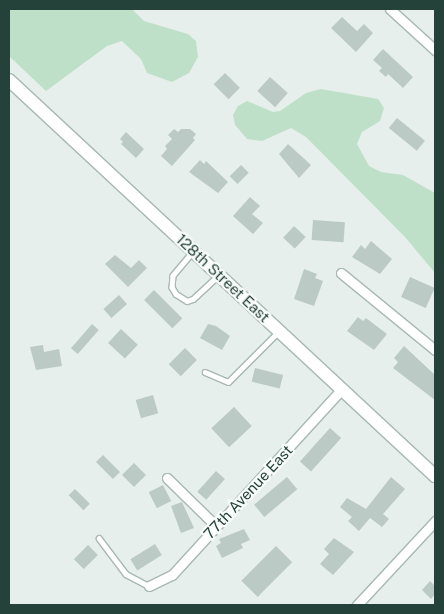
<!DOCTYPE html>
<style>
body{margin:0}
#map{position:relative;width:444px;height:614px;overflow:hidden;background:#e6efeb;font-family:"Public Sans",sans-serif}
div>[style]{position:absolute}
.green>*{inset:0;background:#bfe0c8}
.building>*{inset:0;background:#bbcac4;transform-origin:0 0}
.roads{filter:drop-shadow(1px 0 #a8b8b2) drop-shadow(-1px 0 #a8b8b2) drop-shadow(0 1px #a8b8b2) drop-shadow(0 -1px #a8b8b2)}
.lane>*{height:4.5px;margin:-2.25px;padding:0 2.25px;transform-origin:2.25px;border-radius:2.25px;background:#fff}
.street>*{height:9px;margin:-4.5px;padding:0 4.5px;transform-origin:4.5px;border-radius:4.5px;background:#fff}
.secondary>*{height:12px;margin:-6px;padding:0 6px;transform-origin:6px;border-radius:6px;background:#fff}
span{translate:-50% -50%;white-space:nowrap;text-align:center;line-height:1.15;-webkit-text-stroke:4.5px #f7fbf9;paint-order:stroke}
.street-label{font-size:15px;color:#24423a}
.frame{position:absolute;inset:0;border:10px solid #24423a;pointer-events:none}
</style>
<div id="map">
<div class="green">
<i style="clip-path:polygon(9px 9px,132px 9px,144px 21px,188px 34px,196px 41px,198px 57px,189px 73px,172px 82px,147px 73px,141px 59px,122px 41px,107px 46px,46px 91px,9px 56px)"></i>
<i style="clip-path:polygon(321px 89px,378px 99px,384px 108px,380px 121px,362px 132px,357px 144px,369px 166px,381px 172px,403px 175px,435px 193px,435px 273px,405px 237px,306px 137px,291px 128px,262px 141px,247px 139px,235px 125px,233px 115px,238px 106px,247px 101px,273px 112px,280px 111px,306px 93px)"></i>
</div>
<div class="building">
<i style="clip-path:polygon(342px 17px,357px 31px,364px 24px,373px 33px,356px 52px,331px 28px)"></i>
<i style="clip-path:polygon(383px 49px,413px 77px,403px 88px,388px 74px,386px 77px,379px 71px,382px 68px,373px 60px)"></i>
<i style="left:225px;top:73px;width:21px;height:16px;rotate:45deg"></i>
<i style="left:270px;top:77px;width:24px;height:19px;rotate:42deg"></i>
<i style="left:397px;top:118px;width:36px;height:13px;rotate:39deg"></i>
<i style="clip-path:polygon(174px 129px,178px 132px,181px 129px,190px 129px,196px 134px,193px 138px,195px 140px,172px 166px,161px 156px,167px 149px,165px 146px,172px 139px,168px 135px)"></i>
<i style="clip-path:polygon(126px 132px,144px 149px,136px 158px,121px 144px,123px 142px,120px 139px)"></i>
<i style="clip-path:polygon(288px 144px,311px 165px,299px 178px,279px 154px)"></i>
<i style="clip-path:polygon(200px 160px,204px 164px,206px 161px,228px 182px,218px 193px,189px 172px)"></i>
<i style="left:241px;top:165px;width:11px;height:16px;rotate:45deg"></i>
<i style="clip-path:polygon(250px 197px,260px 206px,252px 214px,263px 223px,253px 234px,233px 216px)"></i>
<i style="left:313px;top:220px;width:32px;height:20px;rotate:4deg"></i>
<i style="left:294px;top:226px;width:16px;height:16px;rotate:43deg"></i>
<i style="clip-path:polygon(371px 241px,392px 259px,380px 274px,352px 257px,361px 245px,365px 249px)"></i>
<i style="clip-path:polygon(115px 255px,131px 268px,139px 260px,147px 268px,128px 287px,105px 264px)"></i>
<i style="clip-path:polygon(304px 269px,317px 274px,315px 278px,323px 281px,314px 306px,294px 299px)"></i>
<i style="left:410px;top:277px;width:27px;height:22px;rotate:24deg"></i>
<i style="left:154px;top:290px;width:40px;height:14px;rotate:45deg"></i>
<i style="left:119px;top:295px;width:12px;height:21px;rotate:48deg"></i>
<i style="clip-path:polygon(358px 317px,363px 321px,366px 318px,387px 334px,374px 350px,347px 331px)"></i>
<i style="left:92px;top:324px;width:9px;height:32px;rotate:41deg"></i>
<i style="clip-path:polygon(208px 324px,216px 326px,230px 336px,222px 350px,200px 338px)"></i>
<i style="left:121px;top:329px;width:23px;height:19px;rotate:43deg"></i>
<i style="clip-path:polygon(43px 345px,44px 352px,59px 349px,62px 366px,36px 370px,30px 347px)"></i>
<i style="clip-path:polygon(404px 346px,435px 375px,435px 400px,393px 368px,398px 362px,394px 358px)"></i>
<i style="left:185px;top:348px;width:17px;height:23px;rotate:45deg"></i>
<i style="left:255px;top:368px;width:29px;height:14px;rotate:14deg"></i>
<i style="left:153px;top:395px;width:19px;height:18px;rotate:74deg"></i>
<i style="left:234px;top:407px;width:26px;height:31px;rotate:47deg"></i>
<i style="left:330px;top:428px;width:15px;height:45px;rotate:42deg"></i>
<i style="left:103px;top:455px;width:24px;height:10px;rotate:45deg"></i>
<i style="left:134px;top:463px;width:17px;height:17px;rotate:45deg"></i>
<i style="left:216px;top:471px;width:12px;height:28px;rotate:42deg"></i>
<i style="left:287px;top:477px;width:16px;height:43px;rotate:50deg"></i>
<i style="clip-path:polygon(391px 477px,405px 489px,383px 514px,389px 519px,382px 527px,370px 518px,359px 531px,348px 521px,352px 517px,340px 507px,347px 498px,366px 509px)"></i>
<i style="left:163px;top:485px;width:18px;height:16px;rotate:63deg"></i>
<i style="left:75px;top:489px;width:21px;height:9px;rotate:45deg"></i>
<i style="clip-path:polygon(182px 502px,194px 528px,181px 533px,171px 506px)"></i>
<i style="clip-path:polygon(244px 529px,250px 540px,241px 544px,243px 548px,222px 558px,216px 546px,221px 543px,219px 539px)"></i>
<i style="clip-path:polygon(334px 538px,354px 552px,333px 575px,320px 564px,329px 554px,324px 549px)"></i>
<i style="left:155px;top:544px;width:13px;height:29px;rotate:58deg"></i>
<i style="left:88px;top:545px;width:14px;height:20px;rotate:45deg"></i>
<i style="left:276px;top:546px;width:23px;height:49px;rotate:45deg"></i>
<i style="clip-path:polygon(430px 581px,435px 586px,435px 594px,431px 599px,422px 590px)"></i>
</div>
<div class="roads">
<div class="lane">
<i style="left:193px;top:252px;width:31px;rotate:130deg"></i>
<i style="left:173px;top:276px;width:11px;rotate:95deg"></i>
<i style="left:172px;top:287px;width:8px;rotate:60deg"></i>
<i style="left:176px;top:294px;width:13px;rotate:32deg"></i>
<i style="left:187px;top:301px;width:6px;rotate:-18deg"></i>
<i style="left:193px;top:299px;width:33px;rotate:-43deg"></i>
<i style="left:205px;top:372px;width:25px;rotate:23deg"></i>
<i style="left:228px;top:382px;width:72px;rotate:-45deg"></i>
<i style="left:99px;top:538px;width:45px;rotate:53.1deg"></i>
<i style="left:126px;top:574px;width:26px;rotate:28deg"></i>
</div>
<div class="street">
<i style="left:390px;top:9px;width:61px;rotate:42.3deg"></i>
<i style="left:341px;top:273px;width:122px;rotate:39.3deg"></i>
<i style="left:167px;top:478px;width:69px;rotate:44.4deg"></i>
<i style="left:149px;top:586px;width:25px;rotate:-26deg"></i>
<i style="left:172px;top:575px;width:252px;rotate:-47.6deg"></i>
<i style="left:357px;top:605px;width:115px;rotate:-47.1deg"></i>
</div>
<div class="secondary">
<i style="left:9px;top:80px;width:582px;rotate:42.91deg"></i>
</div>
</div>
<div class="street-label">
<span style="left:223px;top:278px;rotate:43deg">128th Street East</span>
<span style="left:248px;top:492px;rotate:-47deg">77th Avenue East</span>
</div>
<div class="frame"></div>
</div>
